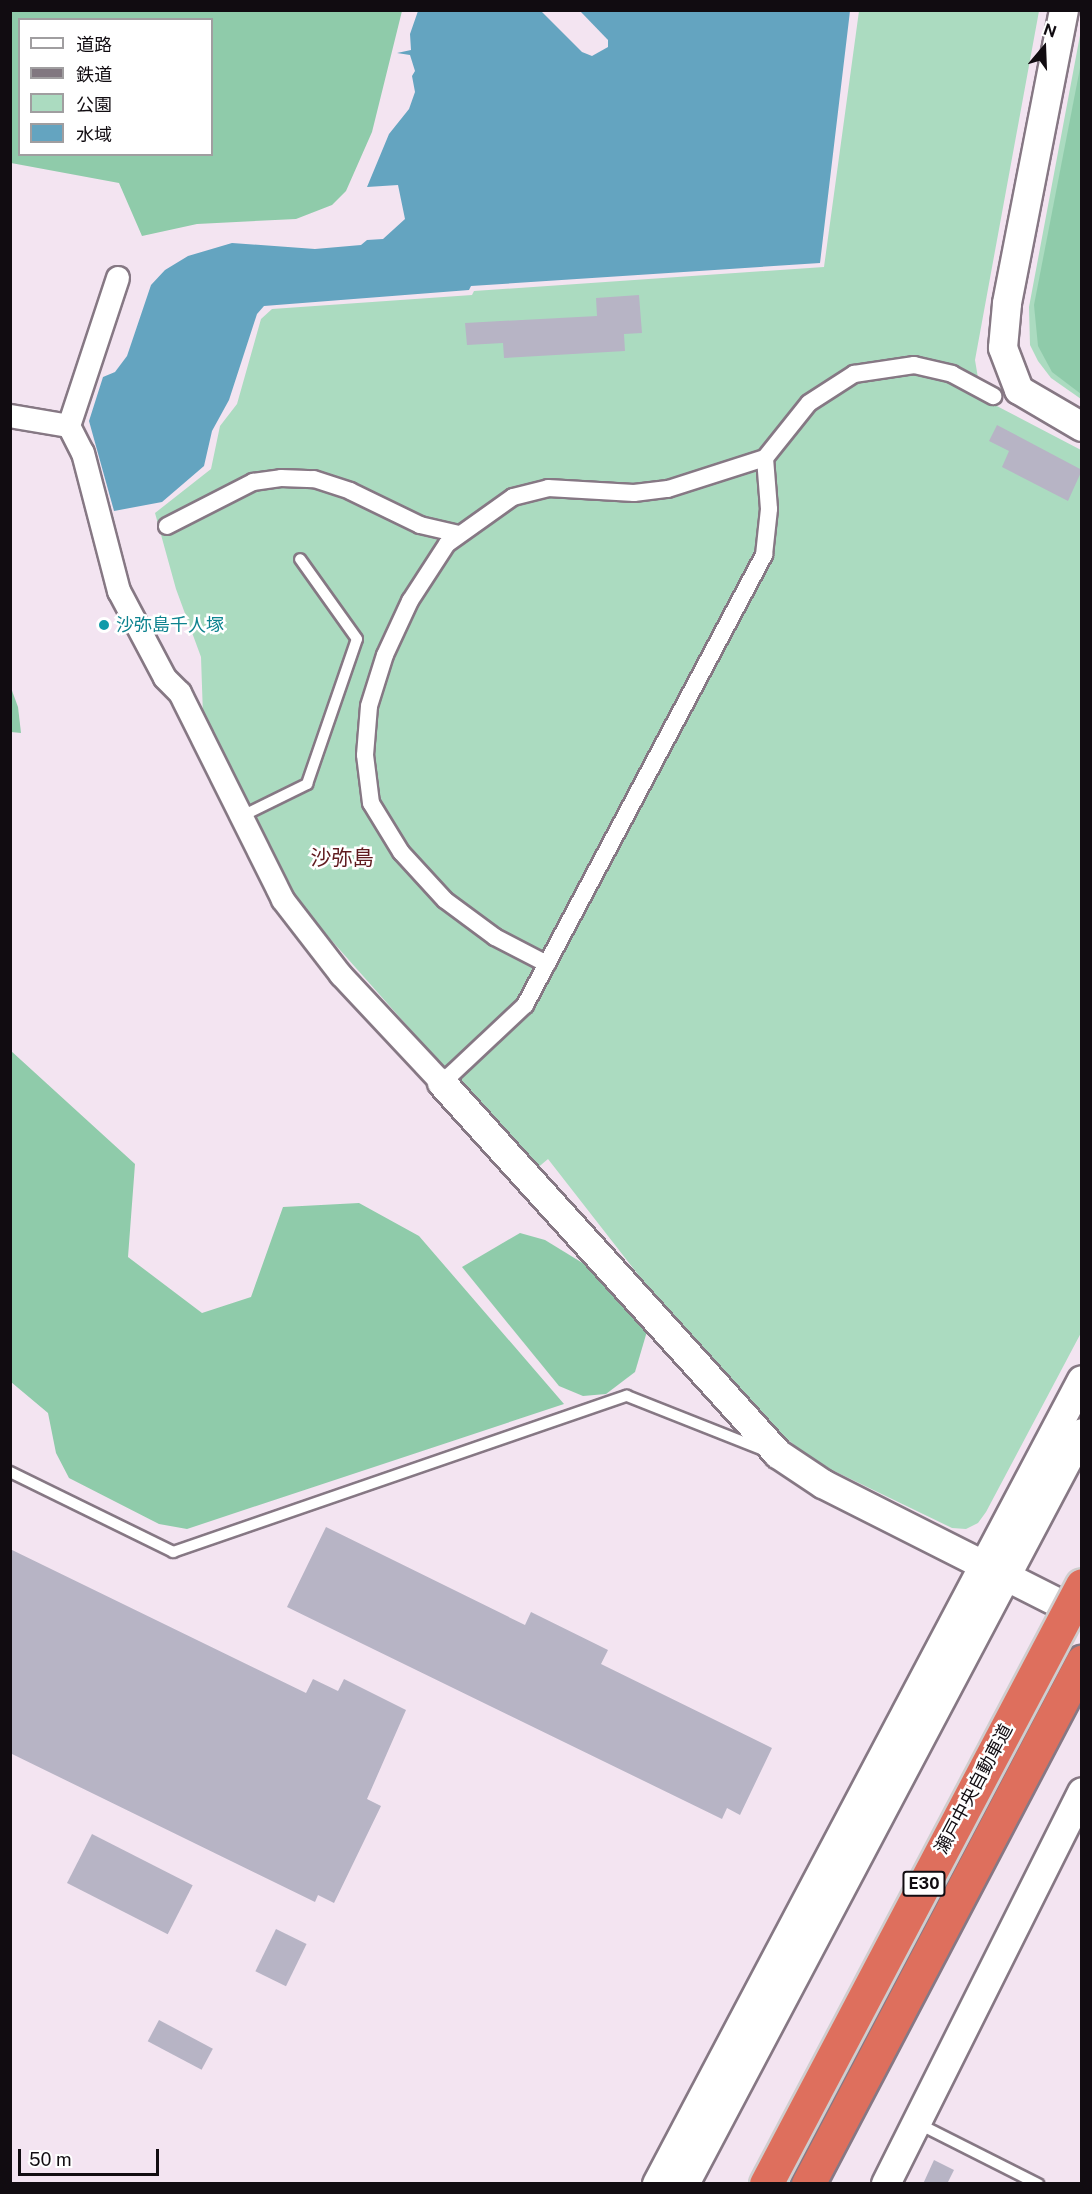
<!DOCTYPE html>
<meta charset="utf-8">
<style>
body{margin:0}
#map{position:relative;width:1092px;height:2194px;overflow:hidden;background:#f3e4f1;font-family:"Public Sans","Noto Sans JP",sans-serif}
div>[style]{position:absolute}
.green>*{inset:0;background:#abdbc0}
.forest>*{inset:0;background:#8fcbaa}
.water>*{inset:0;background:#64a4c0}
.pier>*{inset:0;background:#f3e4f1}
.building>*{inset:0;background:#b7b4c5;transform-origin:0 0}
.roads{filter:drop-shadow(2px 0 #867884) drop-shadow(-2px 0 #867884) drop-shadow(0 2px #867884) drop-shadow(0 -2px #867884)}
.service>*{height:10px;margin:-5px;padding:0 5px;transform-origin:5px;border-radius:5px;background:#fff}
.pedestrian>*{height:16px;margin:-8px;padding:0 8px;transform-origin:8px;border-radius:8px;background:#fff}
.minor>*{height:22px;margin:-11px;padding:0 11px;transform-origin:11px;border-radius:11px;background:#fff}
.tertiary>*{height:28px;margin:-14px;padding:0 14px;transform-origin:14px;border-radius:14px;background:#fff}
.motorway>*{height:33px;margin:-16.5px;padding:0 16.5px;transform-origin:16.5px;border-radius:16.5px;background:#de6f5d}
.rail>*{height:7px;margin-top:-3.5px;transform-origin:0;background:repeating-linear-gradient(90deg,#fff 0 14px,#817780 0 28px);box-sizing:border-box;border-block:2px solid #817780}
.bridges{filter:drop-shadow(2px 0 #cfcecf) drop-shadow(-2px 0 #cfcecf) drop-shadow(0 2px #cfcecf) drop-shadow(0 -2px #cfcecf)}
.motorway-bridge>*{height:33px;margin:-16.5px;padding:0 16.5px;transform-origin:16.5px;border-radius:16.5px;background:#de6f5d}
.dots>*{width:16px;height:16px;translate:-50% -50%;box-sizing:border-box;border:3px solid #fff;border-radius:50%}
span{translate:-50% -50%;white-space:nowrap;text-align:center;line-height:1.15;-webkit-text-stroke:5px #fff;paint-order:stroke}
.shield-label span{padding:2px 4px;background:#fff;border:2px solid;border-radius:4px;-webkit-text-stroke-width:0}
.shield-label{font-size:16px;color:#110c11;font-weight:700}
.culture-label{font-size:18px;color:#0d838f}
.left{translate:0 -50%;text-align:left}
.street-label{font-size:18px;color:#110c11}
.quarter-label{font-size:21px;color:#601b1f}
.frame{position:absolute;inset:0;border:12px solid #110c11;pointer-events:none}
.legend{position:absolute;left:18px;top:18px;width:195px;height:138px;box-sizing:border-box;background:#fff;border:2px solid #a09ea0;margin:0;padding:8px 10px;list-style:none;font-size:18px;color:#110c11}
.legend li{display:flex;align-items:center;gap:12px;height:30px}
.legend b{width:30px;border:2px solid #a09ea0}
.north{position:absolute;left:1014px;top:18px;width:60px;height:60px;-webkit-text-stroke:4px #fff;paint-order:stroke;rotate:19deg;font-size:16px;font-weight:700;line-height:24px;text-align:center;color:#110c11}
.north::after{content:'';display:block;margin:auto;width:21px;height:27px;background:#110c11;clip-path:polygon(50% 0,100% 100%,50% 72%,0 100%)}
.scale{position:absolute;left:18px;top:2149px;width:141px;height:27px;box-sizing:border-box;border:3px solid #110c11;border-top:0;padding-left:8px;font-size:18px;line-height:21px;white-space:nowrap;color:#110c11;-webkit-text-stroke:4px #fff;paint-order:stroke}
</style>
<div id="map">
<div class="green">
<i style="clip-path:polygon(859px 11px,1039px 11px,975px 360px,978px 378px,991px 403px,1081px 450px,1082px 1331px,986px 1512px,978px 1523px,966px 1529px,952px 1528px,832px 1470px,800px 1450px,771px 1425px,640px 1277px,548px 1159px,535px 1170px,301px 906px,203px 716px,201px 657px,176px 589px,155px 513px,211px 469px,220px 426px,237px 404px,261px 319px,272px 309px,472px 295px,474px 291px,824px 267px)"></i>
<i style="clip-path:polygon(1081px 30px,1081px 399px,1051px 378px,1038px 361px,1030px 345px,1029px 307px)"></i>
</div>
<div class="forest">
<i style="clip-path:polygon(evenodd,10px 11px,11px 10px,402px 11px,372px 132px,346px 191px,332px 205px,296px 219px,197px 224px,142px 236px,119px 183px,11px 163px,10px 11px,20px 20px,212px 20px,212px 154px,20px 154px,20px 20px)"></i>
<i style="clip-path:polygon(1081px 63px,1082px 394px,1081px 394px,1052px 372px,1038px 346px,1034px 305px)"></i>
<i style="clip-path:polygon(11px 688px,18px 707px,21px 733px,11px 732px)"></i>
<i style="clip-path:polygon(10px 1050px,135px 1164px,128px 1257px,202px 1313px,251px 1297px,283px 1207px,359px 1203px,419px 1236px,564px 1404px,187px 1529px,159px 1524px,69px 1478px,56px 1453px,48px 1413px,11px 1382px)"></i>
<i style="clip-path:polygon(520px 1233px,545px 1240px,594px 1270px,648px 1328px,635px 1372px,606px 1394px,583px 1396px,559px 1386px,462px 1267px)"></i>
</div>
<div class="water">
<i style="clip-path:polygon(418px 11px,850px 11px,820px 263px,471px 286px,469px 290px,264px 306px,257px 314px,229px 400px,212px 431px,204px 466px,162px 502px,114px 511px,89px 421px,103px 377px,115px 372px,127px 356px,151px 285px,165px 270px,188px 256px,232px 243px,315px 249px,361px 245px,367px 240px,383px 239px,405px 219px,398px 185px,367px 187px,389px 134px,409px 109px,415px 92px,412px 76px,415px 71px,410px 55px,397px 53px,411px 50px,410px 34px)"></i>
</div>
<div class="pier">
<i style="clip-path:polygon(541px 11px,580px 11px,608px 40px,608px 47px,592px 56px,582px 52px)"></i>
</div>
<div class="building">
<i style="clip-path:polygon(639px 295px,642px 333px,624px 334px,625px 351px,504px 358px,503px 343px,467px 345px,465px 323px,597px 316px,596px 298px)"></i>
<i style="clip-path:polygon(997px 425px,1082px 470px,1068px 501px,1002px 467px,1009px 451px,989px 441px)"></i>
<i style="clip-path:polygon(326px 1527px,525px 1625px,531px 1612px,608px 1650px,601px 1664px,772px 1748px,740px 1815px,727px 1808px,722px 1819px,287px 1607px)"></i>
<i style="clip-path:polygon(10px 1549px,306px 1693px,313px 1679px,338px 1691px,344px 1679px,406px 1710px,367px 1799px,381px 1806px,334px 1903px,318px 1895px,315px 1902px,10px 1753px)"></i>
<i style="left:92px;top:1834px;width:113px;height:55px;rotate:27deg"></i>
<i style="left:276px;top:1929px;width:34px;height:47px;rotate:26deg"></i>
<i style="left:159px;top:2020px;width:61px;height:24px;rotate:28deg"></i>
<i style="clip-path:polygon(934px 2160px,954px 2170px,947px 2184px,923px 2184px)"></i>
</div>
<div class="roads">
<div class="service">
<i style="left:240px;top:817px;width:75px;rotate:-26.2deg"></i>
<i style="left:307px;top:784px;width:153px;rotate:-71deg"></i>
<i style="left:357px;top:639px;width:98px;rotate:-125.5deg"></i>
<i style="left:10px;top:1472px;width:182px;rotate:26.1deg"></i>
<i style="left:173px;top:1552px;width:480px;rotate:-19deg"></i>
<i style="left:627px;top:1396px;width:149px;rotate:21.6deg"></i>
<i style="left:917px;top:2123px;width:136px;rotate:26.8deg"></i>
</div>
<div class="pedestrian">
<i style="left:167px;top:526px;width:97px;rotate:-27.1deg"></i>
<i style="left:253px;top:482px;width:28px;rotate:-8deg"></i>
<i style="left:281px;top:478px;width:33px;rotate:2deg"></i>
<i style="left:314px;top:479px;width:38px;rotate:18deg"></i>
<i style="left:350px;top:491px;width:78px;rotate:25.9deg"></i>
<i style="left:420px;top:525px;width:40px;rotate:13deg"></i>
<i style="left:547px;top:964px;width:59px;rotate:-152.6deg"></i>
<i style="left:495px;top:937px;width:62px;rotate:-143.5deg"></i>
<i style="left:445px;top:900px;width:65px;rotate:-132.5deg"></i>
<i style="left:401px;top:852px;width:57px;rotate:-121.5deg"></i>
<i style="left:371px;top:803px;width:48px;rotate:-97.1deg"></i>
<i style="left:365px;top:755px;width:49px;rotate:-85.3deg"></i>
<i style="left:369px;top:706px;width:53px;rotate:-72.6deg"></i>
<i style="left:385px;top:655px;width:60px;rotate:-65.2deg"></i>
<i style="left:410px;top:601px;width:68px;rotate:-57deg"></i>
<i style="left:447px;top:544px;width:81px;rotate:-35.5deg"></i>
<i style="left:513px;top:497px;width:36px;rotate:-14deg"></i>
<i style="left:548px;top:488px;width:86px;rotate:3.3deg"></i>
<i style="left:634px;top:493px;width:34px;rotate:-7deg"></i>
<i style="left:668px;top:489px;width:102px;rotate:-17.7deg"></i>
<i style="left:442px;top:1083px;width:114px;rotate:-43.2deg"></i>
<i style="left:525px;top:1005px;width:510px;rotate:-62.03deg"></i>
<i style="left:764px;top:555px;width:46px;rotate:-83.8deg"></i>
<i style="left:769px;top:509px;width:51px;rotate:-94.5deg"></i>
<i style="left:765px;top:458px;width:70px;rotate:-51.3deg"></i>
<i style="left:809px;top:403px;width:54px;rotate:-32.8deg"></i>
<i style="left:854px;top:374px;width:61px;rotate:-8.5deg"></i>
<i style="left:914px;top:365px;width:39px;rotate:13deg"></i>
<i style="left:952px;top:374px;width:47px;rotate:28.2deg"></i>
</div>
<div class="minor">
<i style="left:118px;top:278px;width:156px;rotate:108.3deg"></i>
<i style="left:69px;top:426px;width:30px;rotate:63deg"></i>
<i style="left:83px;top:453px;width:143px;rotate:75.4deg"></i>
<i style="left:119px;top:591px;width:98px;rotate:62.1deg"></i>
<i style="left:165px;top:678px;width:21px;rotate:45deg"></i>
<i style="left:180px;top:693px;width:231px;rotate:63.5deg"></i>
<i style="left:283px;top:900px;width:95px;rotate:52.3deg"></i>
<i style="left:341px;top:975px;width:148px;rotate:46.9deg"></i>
<i style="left:10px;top:416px;width:60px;rotate:9.6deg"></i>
</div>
<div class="tertiary">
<i style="left:1064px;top:10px;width:299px;rotate:101deg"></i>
<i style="left:1007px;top:304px;width:44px;rotate:95.2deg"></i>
<i style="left:1003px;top:348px;width:45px;rotate:69.1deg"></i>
<i style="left:1019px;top:390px;width:73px;rotate:30.4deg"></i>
<i style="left:442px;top:1083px;width:501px;rotate:47.83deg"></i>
<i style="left:778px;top:1454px;width:54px;rotate:33.7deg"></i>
<i style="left:823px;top:1484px;width:290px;rotate:26.8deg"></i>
<i style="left:657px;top:2184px;width:909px;rotate:-62.14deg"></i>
<i style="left:685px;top:2184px;width:849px;rotate:-62.14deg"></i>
<i style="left:886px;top:2184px;width:438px;rotate:-63.4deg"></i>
</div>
<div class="motorway">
<i style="left:808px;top:2184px;width:590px;rotate:-62.3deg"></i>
</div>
</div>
<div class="rail">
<i style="left:781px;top:2184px;width:643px;rotate:-62.08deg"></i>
</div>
<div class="bridges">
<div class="motorway-bridge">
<i style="left:766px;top:2184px;width:677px;rotate:-62.19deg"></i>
</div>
</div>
<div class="dots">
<i style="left:104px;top:625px;background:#0f9aa8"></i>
</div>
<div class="shield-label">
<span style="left:924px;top:1884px">E30</span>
</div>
<div class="culture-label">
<span class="left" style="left:116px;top:625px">沙弥島千人塚</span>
</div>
<div class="street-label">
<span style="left:974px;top:1789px;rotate:-62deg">瀬戸中央自動車道</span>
</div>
<div class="quarter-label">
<span style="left:342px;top:858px">沙弥島</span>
</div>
<div class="frame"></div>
<ul class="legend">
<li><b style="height:8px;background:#fff"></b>道路</li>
<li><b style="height:8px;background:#817780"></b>鉄道</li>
<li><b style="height:16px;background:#abdbc0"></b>公園</li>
<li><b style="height:16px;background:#64a4c0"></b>水域</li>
</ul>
<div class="north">N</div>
<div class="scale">50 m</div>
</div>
